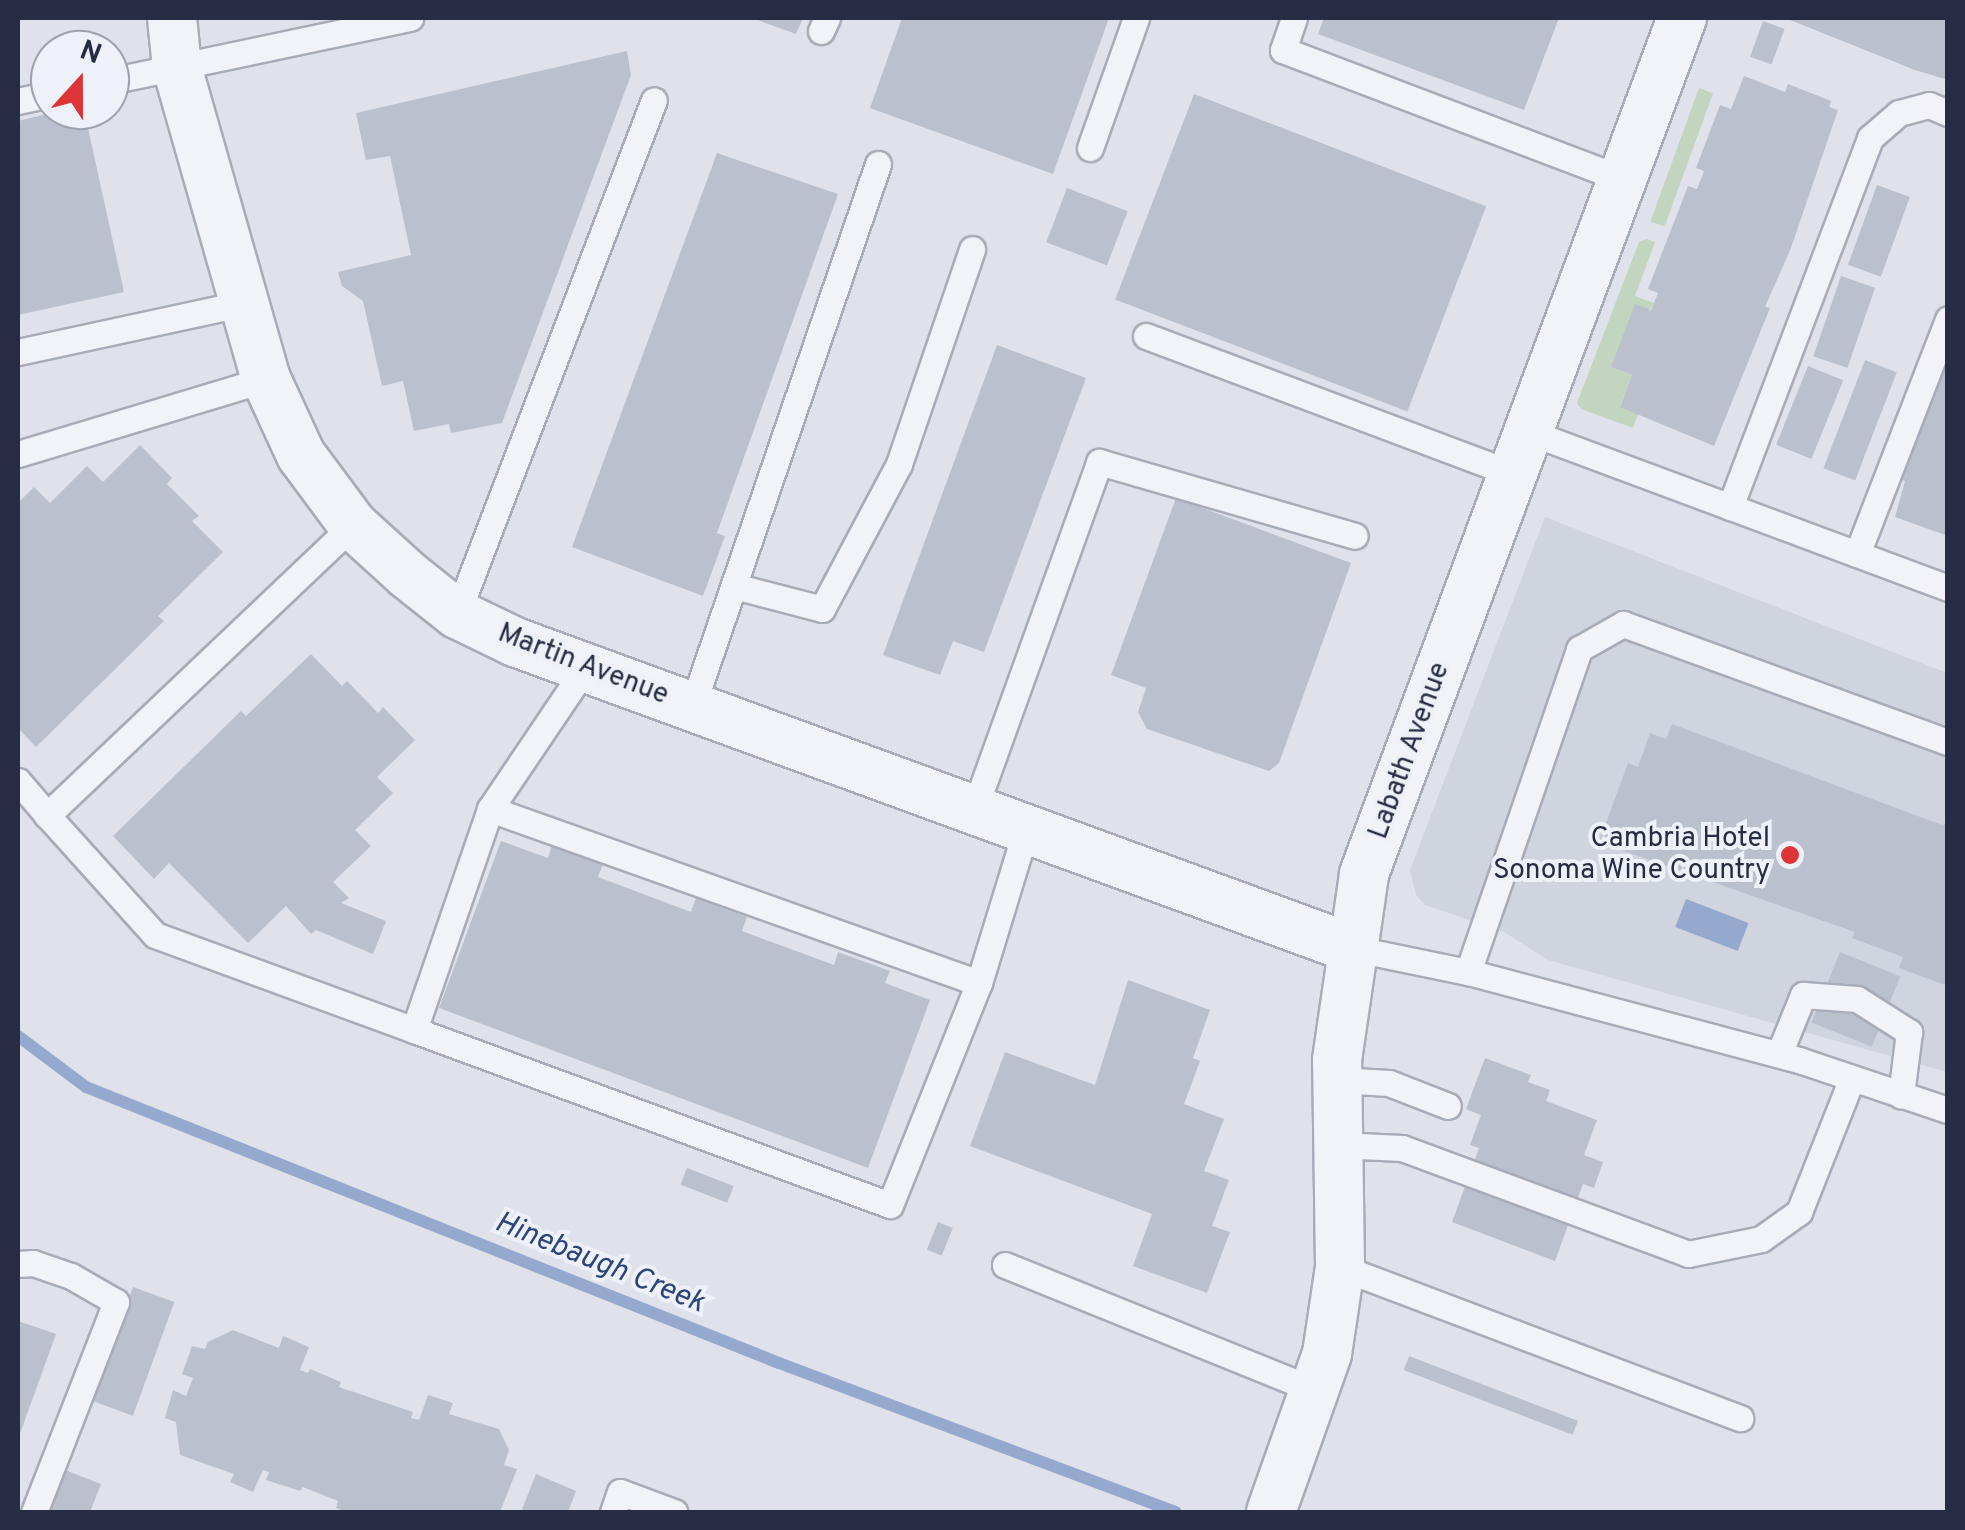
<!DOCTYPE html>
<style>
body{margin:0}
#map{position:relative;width:1965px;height:1530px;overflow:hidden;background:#dfe2ea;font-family:Overpass,sans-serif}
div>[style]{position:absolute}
.built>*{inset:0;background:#d0d4df}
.green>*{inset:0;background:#c1d5bf;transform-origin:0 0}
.water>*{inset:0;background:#95a9ce;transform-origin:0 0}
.stream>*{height:12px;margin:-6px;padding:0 6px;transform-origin:6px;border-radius:6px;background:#95a9ce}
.building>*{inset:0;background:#bbc0cd;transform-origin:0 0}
.roads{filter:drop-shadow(2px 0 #a8abb8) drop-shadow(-2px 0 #a8abb8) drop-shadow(0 2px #a8abb8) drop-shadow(0 -2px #a8abb8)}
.service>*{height:25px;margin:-12.5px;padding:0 12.5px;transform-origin:12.5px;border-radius:12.5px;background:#f2f3f8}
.minor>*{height:48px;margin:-24px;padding:0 24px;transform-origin:24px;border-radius:24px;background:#f2f3f8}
.dots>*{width:28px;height:28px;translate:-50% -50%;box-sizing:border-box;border:5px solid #eef1f7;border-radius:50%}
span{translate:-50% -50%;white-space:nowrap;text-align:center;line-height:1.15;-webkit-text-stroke:8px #eef1f7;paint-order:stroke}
.street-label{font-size:28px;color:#262c43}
.poi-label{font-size:28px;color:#262c43}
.right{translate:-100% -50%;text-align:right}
.water-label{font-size:30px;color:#2b447b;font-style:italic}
.frame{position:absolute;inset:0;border:20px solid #262c43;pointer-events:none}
.north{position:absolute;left:30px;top:30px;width:100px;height:100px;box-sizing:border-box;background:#eef1f7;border:2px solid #9ea2af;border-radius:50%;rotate:21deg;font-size:28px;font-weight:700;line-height:40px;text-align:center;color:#262c43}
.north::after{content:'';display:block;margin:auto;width:35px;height:45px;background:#dd3537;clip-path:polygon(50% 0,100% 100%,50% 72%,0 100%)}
</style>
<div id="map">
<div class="built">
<i style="clip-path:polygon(1545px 517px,1947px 673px,1947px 1072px,1548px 960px,1504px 932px,1425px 905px,1416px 895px,1410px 870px)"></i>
</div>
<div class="green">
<i style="left:1699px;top:88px;width:15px;height:142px;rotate:20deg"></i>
<i style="clip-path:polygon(1647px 239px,1655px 242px,1635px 296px,1654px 303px,1611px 367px,1632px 375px,1620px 406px,1638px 414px,1633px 428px,1581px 409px,1577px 403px,1639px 242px)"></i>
</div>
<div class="water">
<i style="left:1686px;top:899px;width:67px;height:30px;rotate:21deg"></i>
</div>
<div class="stream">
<i style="left:18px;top:1036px;width:85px;rotate:36.9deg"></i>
<i style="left:86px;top:1087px;width:746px;rotate:21.72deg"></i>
<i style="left:779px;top:1363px;width:424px;rotate:20.6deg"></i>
</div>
<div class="building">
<i style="clip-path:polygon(752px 18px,803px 18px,796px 34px)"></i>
<i style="clip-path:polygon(902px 18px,1109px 18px,1053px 174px,870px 108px)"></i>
<i style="clip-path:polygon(1324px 18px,1559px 18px,1524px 110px,1318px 34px)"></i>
<i style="clip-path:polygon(1785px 18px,1948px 18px,1948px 80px,1915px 70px)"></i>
<i style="left:1763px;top:21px;width:23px;height:38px;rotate:20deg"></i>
<i style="clip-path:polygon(627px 51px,631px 75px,502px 423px,451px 433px,449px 424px,414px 431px,403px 381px,382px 386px,363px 301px,342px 286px,338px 272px,411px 255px,390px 156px,366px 160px,356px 113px)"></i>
<i style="clip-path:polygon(1744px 76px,1785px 92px,1788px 84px,1831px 101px,1829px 107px,1838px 110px,1791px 248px,1765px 307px,1770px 308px,1714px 446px,1620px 407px,1632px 375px,1611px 367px,1635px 304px,1651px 310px,1658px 293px,1648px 289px,1688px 186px,1697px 189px,1704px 171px,1696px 168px,1720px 105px,1731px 109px)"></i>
<i style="left:1194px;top:94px;width:313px;height:220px;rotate:21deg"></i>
<i style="clip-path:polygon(63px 110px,84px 110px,124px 292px,18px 315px,18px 121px)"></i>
<i style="clip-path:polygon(717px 153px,838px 194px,717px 533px,725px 536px,703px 596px,572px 547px)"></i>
<i style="left:1877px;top:185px;width:35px;height:85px;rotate:20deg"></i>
<i style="left:1067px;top:188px;width:65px;height:58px;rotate:21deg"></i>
<i style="left:1841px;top:276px;width:36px;height:85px;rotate:19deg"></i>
<i style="clip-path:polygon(997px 345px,1086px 378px,984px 652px,953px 641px,940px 675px,883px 655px)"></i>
<i style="clip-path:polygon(1948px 352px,1948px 536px,1895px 517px,1905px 481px,1895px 478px)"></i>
<i style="left:1865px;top:360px;width:34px;height:116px;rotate:21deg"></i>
<i style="left:1808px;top:366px;width:38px;height:85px;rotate:22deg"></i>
<i style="clip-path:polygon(140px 445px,172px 478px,167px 484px,199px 516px,192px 521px,223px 552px,158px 616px,164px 621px,36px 747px,18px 728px,18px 503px,34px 487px,50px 503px,87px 466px,103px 482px)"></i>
<i style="clip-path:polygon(1176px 498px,1351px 563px,1279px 763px,1269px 771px,1147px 729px,1138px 712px,1146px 688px,1111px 675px)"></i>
<i style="clip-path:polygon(311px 654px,342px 686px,347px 681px,378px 713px,383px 707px,415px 740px,377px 777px,393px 793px,355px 830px,371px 846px,333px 882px,349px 898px,341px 903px,386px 921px,373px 954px,316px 930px,311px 934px,286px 906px,248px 943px,169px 863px,154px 879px,113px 836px,241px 711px,246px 716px)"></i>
<i style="clip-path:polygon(1672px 724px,1942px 825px,1948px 822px,1948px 986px,1899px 968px,1903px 957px,1852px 938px,1855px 932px,1599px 842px,1628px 763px,1638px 767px,1650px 733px,1666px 739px)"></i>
<i style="clip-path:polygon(501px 841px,548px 858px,552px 845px,603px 864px,598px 877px,691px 912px,696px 898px,747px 917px,742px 931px,834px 965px,838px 952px,890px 971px,885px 983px,930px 1000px,868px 1168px,439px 1008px)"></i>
<i style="left:1840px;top:952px;width:65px;height:76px;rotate:22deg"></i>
<i style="clip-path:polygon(1128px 980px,1210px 1010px,1193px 1058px,1200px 1061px,1184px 1104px,1224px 1119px,1204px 1171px,1229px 1180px,1212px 1226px,1230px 1232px,1207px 1293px,1133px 1266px,1152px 1214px,970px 1146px,1005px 1052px,1095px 1085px)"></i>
<i style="clip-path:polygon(1485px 1058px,1531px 1075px,1528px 1082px,1550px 1090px,1546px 1101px,1597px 1120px,1584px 1155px,1603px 1162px,1594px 1188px,1583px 1184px,1555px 1261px,1452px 1222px,1479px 1148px,1470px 1145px,1481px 1115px,1466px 1109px)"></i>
<i style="left:687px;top:1168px;width:50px;height:18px;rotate:21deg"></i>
<i style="left:938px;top:1222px;width:16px;height:30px;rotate:22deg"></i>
<i style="left:133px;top:1287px;width:44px;height:121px;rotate:20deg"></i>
<i style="clip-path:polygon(18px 1321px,56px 1334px,18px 1439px)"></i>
<i style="clip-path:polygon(233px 1330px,279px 1348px,283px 1336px,309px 1347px,300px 1370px,308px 1373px,310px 1369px,341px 1382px,339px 1387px,413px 1412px,411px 1418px,419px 1420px,428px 1395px,453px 1403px,449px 1414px,499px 1429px,509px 1450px,504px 1465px,517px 1469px,500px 1512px,347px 1512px,336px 1508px,338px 1501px,303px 1487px,300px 1491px,266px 1480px,269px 1472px,263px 1470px,253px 1492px,230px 1482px,234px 1474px,180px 1455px,176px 1422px,165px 1418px,173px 1390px,186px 1396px,193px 1378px,182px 1374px,192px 1346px,205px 1349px,208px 1342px)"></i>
<i style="left:1409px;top:1356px;width:181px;height:15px;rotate:21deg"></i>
<i style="clip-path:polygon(65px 1470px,101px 1484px,90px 1512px,48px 1512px)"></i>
<i style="clip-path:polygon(536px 1474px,576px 1491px,568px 1512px,521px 1512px)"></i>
</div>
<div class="roads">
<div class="service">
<i style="left:1294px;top:18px;width:34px;rotate:109deg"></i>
<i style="left:1283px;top:50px;width:366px;rotate:20.8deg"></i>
<i style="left:821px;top:31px;width:14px;rotate:-65deg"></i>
<i style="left:110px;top:81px;width:307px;rotate:-11.9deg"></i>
<i style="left:18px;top:101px;width:33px;rotate:-12deg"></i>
<i style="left:1090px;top:148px;width:138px;rotate:-70.5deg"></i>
<i style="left:1146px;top:336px;width:392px;rotate:20.6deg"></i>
<i style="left:18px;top:352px;width:231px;rotate:-12.2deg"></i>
<i style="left:1529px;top:432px;width:447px;rotate:20.4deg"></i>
<i style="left:18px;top:454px;width:259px;rotate:-16.8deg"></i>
<i style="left:1730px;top:507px;width:395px;rotate:-69.2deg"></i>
<i style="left:1870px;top:138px;width:38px;rotate:-41deg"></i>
<i style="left:1899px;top:113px;width:31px;rotate:-15deg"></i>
<i style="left:1929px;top:105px;width:21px;rotate:23deg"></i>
<i style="left:353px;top:525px;width:422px;rotate:136.5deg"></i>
<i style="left:47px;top:815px;width:161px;rotate:48deg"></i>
<i style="left:155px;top:935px;width:276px;rotate:20.1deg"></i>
<i style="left:414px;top:1030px;width:234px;rotate:-71deg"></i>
<i style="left:490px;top:809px;width:170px;rotate:-56deg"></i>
<i style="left:1857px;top:554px;width:252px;rotate:-68.8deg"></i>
<i style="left:734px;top:586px;width:91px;rotate:14.6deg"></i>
<i style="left:822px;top:609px;width:164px;rotate:-62deg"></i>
<i style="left:899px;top:464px;width:227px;rotate:-71.2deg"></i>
<i style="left:457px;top:614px;width:550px;rotate:-69.03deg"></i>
<i style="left:692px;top:707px;width:574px;rotate:-71.09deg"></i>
<i style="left:18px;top:781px;width:45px;rotate:49.5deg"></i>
<i style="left:490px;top:809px;width:519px;rotate:19.59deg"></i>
<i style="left:979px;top:983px;width:161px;rotate:-73deg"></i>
<i style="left:974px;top:810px;width:370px;rotate:-70.2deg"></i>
<i style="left:1099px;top:462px;width:266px;rotate:16.1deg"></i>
<i style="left:1351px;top:948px;width:119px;rotate:11.6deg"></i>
<i style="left:1468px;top:972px;width:342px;rotate:14.9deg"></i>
<i style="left:1799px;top:1060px;width:157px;rotate:18.6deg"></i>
<i style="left:1468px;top:972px;width:342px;rotate:-71deg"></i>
<i style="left:1579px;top:649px;width:51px;rotate:-29.6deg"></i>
<i style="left:1623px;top:624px;width:346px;rotate:20deg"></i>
<i style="left:414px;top:1030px;width:507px;rotate:20.19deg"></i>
<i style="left:890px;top:1205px;width:239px;rotate:-68.2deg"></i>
<i style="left:1779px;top:1054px;width:64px;rotate:-67.9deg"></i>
<i style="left:1803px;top:995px;width:54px;rotate:4.2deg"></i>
<i style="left:1857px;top:999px;width:62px;rotate:32.4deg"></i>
<i style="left:1909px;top:1032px;width:64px;rotate:97.2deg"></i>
<i style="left:1338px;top:1080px;width:51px;rotate:3.4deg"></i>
<i style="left:1389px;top:1083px;width:63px;rotate:21.3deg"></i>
<i style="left:1337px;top:1145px;width:65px;rotate:2.6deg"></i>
<i style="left:1402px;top:1148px;width:305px;rotate:20.3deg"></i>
<i style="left:1688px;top:1254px;width:75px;rotate:-11.6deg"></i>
<i style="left:1761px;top:1239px;width:47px;rotate:-35.4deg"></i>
<i style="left:1799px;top:1212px;width:144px;rotate:-68.4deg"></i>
<i style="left:18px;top:1264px;width:15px;rotate:-4deg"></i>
<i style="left:33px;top:1263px;width:40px;rotate:18.9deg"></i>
<i style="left:71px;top:1276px;width:52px;rotate:30deg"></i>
<i style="left:116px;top:1302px;width:225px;rotate:111.3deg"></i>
<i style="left:1005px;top:1265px;width:334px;rotate:22deg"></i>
<i style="left:1340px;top:1267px;width:428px;rotate:20.7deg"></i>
<i style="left:613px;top:1512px;width:21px;rotate:-71deg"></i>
<i style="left:620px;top:1492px;width:58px;rotate:20.3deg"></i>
</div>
<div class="minor">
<i style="left:172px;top:18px;width:49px;rotate:84.2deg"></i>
<i style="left:177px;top:67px;width:324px;rotate:74.1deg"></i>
<i style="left:266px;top:379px;width:84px;rotate:65.3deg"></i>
<i style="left:301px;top:455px;width:87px;rotate:53.4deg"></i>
<i style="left:353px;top:525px;width:74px;rotate:42.3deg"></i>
<i style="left:408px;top:575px;width:63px;rotate:38.5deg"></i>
<i style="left:457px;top:614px;width:64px;rotate:25.8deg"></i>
<i style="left:515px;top:642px;width:890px;rotate:20.1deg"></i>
<i style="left:1271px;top:1512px;width:168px;rotate:-70.5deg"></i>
<i style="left:1327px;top:1354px;width:88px;rotate:-81.5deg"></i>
<i style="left:1340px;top:1267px;width:207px;rotate:-90.8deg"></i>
<i style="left:1337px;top:1060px;width:188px;rotate:-81.7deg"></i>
<i style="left:1364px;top:874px;width:913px;rotate:-69.62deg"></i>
</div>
</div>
<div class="dots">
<i style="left:1790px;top:855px;background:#dd3537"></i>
</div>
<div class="street-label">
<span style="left:583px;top:665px;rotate:21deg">Martin Avenue</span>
<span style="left:1410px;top:751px;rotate:-70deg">Labath Avenue</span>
</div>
<div class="poi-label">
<span class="right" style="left:1770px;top:855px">Cambria Hotel<br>Sonoma Wine Country</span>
</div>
<div class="water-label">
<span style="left:599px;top:1264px;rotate:22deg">Hinebaugh Creek</span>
</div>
<div class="frame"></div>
<div class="north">N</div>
</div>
